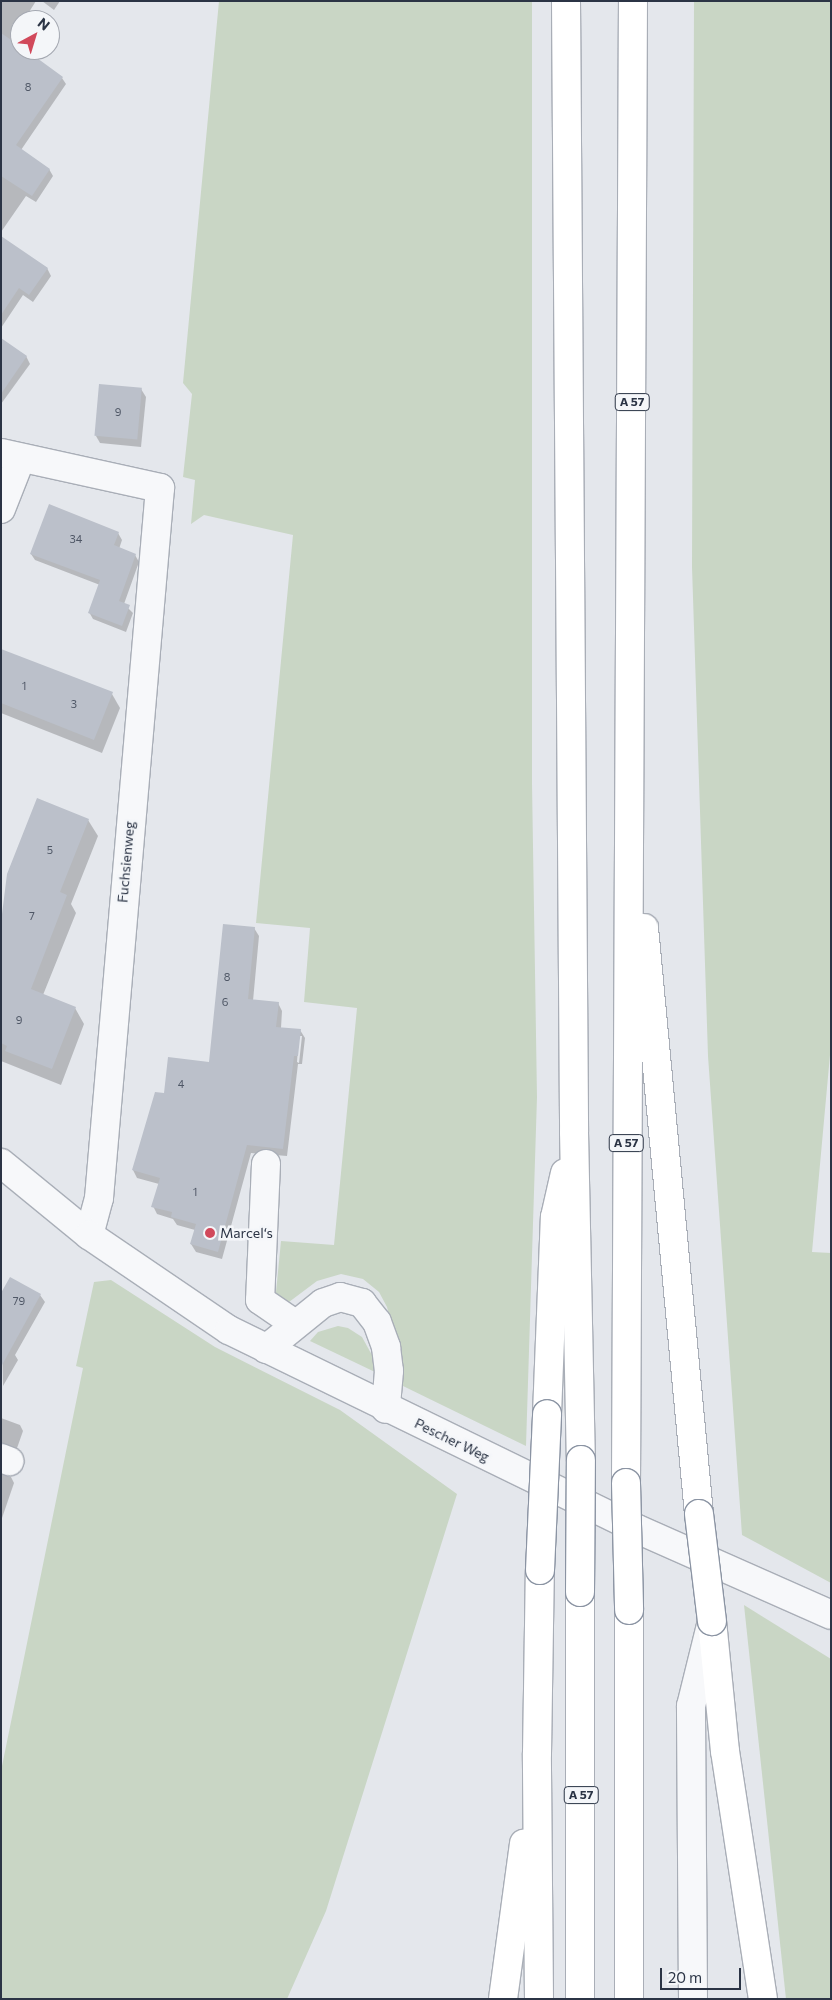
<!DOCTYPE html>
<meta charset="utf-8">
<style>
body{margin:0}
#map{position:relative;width:832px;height:2000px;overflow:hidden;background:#e4e7ec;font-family:Commissioner,sans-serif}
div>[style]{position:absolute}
.green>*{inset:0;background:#c9d6c5}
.shadow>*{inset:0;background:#0003}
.building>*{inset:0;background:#bbc0ca;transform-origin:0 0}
.roads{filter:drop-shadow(1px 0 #a9aeb7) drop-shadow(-1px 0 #a9aeb7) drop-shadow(0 1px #a9aeb7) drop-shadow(0 -1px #a9aeb7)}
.minor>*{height:28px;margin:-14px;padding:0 14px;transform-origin:14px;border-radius:14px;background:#f7f8fa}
.highway>*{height:28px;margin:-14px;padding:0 14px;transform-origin:14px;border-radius:14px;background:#fff}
.bridges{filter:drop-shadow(1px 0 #8b94a3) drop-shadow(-1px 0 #8b94a3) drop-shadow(0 1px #8b94a3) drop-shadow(0 -1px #8b94a3)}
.highway-bridge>*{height:28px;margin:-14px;padding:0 14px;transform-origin:14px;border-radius:14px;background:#fff}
.dots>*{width:14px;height:14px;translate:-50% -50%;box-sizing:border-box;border:2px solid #f4f6f9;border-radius:50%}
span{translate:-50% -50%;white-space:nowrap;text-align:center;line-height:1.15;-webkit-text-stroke:5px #f4f6f9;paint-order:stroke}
.number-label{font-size:11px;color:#4f5766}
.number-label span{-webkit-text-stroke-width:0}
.shield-label span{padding:1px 4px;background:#f4f6f9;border:1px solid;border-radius:4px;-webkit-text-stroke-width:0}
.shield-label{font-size:12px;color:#2b3445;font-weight:700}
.street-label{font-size:14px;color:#2b3445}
.poi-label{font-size:14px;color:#2b3445}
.left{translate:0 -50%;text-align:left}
.frame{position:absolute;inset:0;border:2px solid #2b3445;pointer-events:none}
.north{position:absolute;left:10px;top:10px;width:50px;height:50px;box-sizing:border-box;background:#f4f6f9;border:1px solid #a4a8b1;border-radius:50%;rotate:39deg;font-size:14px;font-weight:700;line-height:20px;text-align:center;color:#2b3445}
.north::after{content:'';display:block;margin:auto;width:18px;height:22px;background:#d1495b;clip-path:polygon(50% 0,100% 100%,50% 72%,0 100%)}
.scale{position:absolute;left:660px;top:1968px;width:81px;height:22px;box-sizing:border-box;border:2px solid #2b3445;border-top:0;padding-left:6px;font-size:15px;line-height:18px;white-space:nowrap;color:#2b3445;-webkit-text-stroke:4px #f4f6f9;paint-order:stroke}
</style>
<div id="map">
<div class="green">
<i style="clip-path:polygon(219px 1px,532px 1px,532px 783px,537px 1097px,526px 1446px,403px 1386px,400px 1356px,387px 1307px,379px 1292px,363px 1279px,341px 1274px,317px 1281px,289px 1302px,273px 1323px,281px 1241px,334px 1245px,357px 1008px,304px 1002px,310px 928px,256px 923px,293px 535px,204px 515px,191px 524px,195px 480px,183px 477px,192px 394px,183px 383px)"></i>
<i style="clip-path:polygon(694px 1px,831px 1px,831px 1044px,812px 1252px,831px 1253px,831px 1583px,742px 1535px,708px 1056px,692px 567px)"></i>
<i style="clip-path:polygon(111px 1280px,215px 1347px,340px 1410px,457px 1494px,326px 1911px,287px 1999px,1px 1999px,1px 1771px,83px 1368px,76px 1366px,94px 1282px)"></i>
<i style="clip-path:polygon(338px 1326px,348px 1328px,362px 1337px,373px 1357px,375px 1372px,310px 1341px,318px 1332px)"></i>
<i style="clip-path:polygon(744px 1605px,831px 1659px,831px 1999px,786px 1999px)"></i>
</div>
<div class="shadow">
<i style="clip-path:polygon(1px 1px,36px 1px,24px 20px,20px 20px,20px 26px,10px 41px,62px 78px,66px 84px,21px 150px,49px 169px,53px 176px,36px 202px,26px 196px,1px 232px)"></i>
<i style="clip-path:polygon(42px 1px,60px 1px,54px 10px)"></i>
<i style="clip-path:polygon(1px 238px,47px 268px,51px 276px,33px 302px,23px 295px,1px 328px)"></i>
<i style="clip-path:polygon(1px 339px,26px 356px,30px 364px,1px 404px)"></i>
<i style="clip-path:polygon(141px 389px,146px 397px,141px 447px,100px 443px,96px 436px)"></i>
<i style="clip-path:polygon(118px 533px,122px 540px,119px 549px,135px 555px,139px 562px,124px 604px,133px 613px,126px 632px,93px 619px,89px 612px,100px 585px,35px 560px,31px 554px)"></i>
<i style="clip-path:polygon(1px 650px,112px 694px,120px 708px,102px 753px,1px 713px)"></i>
<i style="clip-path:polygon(88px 820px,98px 836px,71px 904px,76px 913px,43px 995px,75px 1008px,84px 1024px,61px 1085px,1px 1061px,1px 933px)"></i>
<i style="clip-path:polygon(evenodd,254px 928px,259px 936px,253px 1001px,278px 1003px,282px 1011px,281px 1028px,300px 1030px,305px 1038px,302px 1064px,298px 1064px,287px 1156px,251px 1153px,222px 1259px,196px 1252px,191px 1244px,195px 1230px,177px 1225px,173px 1219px,157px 1214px,153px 1206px,159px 1184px,137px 1178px,133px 1170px,165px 1094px,210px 1063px,254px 928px,299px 1036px,302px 1036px,299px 1063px,297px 1062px,299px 1036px)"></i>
<i style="clip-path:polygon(40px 1295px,45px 1302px,15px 1355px,18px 1360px,3px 1386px,1px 1296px)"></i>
<i style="clip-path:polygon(1px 1418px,20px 1425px,23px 1431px,16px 1451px,1px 1448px)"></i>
<i style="clip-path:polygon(1px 1474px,11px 1477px,14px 1483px,1px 1521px)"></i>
</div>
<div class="building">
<i style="clip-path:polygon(1px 33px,20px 46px,20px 50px,26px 50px,63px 77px,16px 145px,50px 169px,32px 196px,1px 176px)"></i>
<i style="clip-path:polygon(1px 236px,48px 268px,29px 295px,19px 288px,1px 315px)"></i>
<i style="clip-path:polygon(1px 338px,27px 356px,1px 394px)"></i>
<i style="left:99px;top:384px;width:43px;height:52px;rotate:5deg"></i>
<i style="clip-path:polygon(49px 504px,119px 532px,114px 545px,136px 554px,119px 601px,130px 605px,122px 626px,88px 613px,100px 580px,30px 554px)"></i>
<i style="clip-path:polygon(1px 649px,113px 692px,94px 740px,1px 703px)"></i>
<i style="clip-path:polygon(37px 798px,89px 819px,60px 892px,67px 895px,31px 989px,76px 1007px,52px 1069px,5px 1051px,7px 1046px,1px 1043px,1px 922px,7px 874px)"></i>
<i style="clip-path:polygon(223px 924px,255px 927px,248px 999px,279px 1002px,276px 1027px,301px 1029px,298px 1056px,294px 1056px,283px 1149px,247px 1145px,218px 1252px,190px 1244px,196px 1224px,171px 1217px,172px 1212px,151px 1207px,160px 1178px,132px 1170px,155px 1092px,164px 1093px,168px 1057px,209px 1062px)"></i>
<i style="clip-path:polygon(10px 1277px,41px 1294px,1px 1367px,1px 1293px)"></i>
</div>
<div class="roads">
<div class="minor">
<i style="left:1px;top:453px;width:163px;rotate:12.4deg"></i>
<i style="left:160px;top:488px;width:713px;rotate:94.91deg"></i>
<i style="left:99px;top:1198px;width:38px;rotate:105deg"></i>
<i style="left:1px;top:509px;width:55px;rotate:-68.6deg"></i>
<i style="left:1px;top:1163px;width:114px;rotate:39.3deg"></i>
<i style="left:89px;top:1235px;width:169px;rotate:34.2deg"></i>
<i style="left:229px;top:1330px;width:452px;rotate:26deg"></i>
<i style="left:635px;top:1528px;width:214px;rotate:23.9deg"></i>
<i style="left:266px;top:1164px;width:136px;rotate:92.5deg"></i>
<i style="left:260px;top:1300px;width:42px;rotate:34.4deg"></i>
<i style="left:266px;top:1349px;width:73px;rotate:-38.9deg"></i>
<i style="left:323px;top:1303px;width:18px;rotate:-19deg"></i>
<i style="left:340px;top:1297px;width:23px;rotate:15deg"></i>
<i style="left:362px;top:1303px;width:24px;rotate:52deg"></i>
<i style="left:377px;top:1322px;width:27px;rotate:70deg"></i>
<i style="left:386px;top:1347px;width:24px;rotate:83deg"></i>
<i style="left:389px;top:1371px;width:38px;rotate:95deg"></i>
<i style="left:1px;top:1458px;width:9px;rotate:21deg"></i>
<i style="left:693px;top:1999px;width:293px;rotate:-90.4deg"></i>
<i style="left:691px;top:1706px;width:83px;rotate:-76.1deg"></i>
</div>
<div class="highway">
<i style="left:566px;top:1px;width:1131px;rotate:89.59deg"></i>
<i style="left:574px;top:1132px;width:328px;rotate:88.8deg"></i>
<i style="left:644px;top:928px;width:589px;rotate:84.64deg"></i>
<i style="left:547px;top:1414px;width:197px;rotate:-87.7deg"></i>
<i style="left:555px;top:1217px;width:45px;rotate:-77.2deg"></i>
<i style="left:626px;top:1483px;width:1482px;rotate:-89.73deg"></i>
<i style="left:712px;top:1621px;width:131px;rotate:84.3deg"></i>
<i style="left:725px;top:1751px;width:251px;rotate:81.3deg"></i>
<i style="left:503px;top:1999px;width:157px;rotate:-82.3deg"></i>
<i style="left:539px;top:1999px;width:246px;rotate:-90.5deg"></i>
<i style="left:537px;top:1753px;width:183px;rotate:-89.1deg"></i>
<i style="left:580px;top:1999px;width:407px;rotate:-90deg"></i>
<i style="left:629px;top:1999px;width:389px;rotate:-90deg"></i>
</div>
</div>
<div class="bridges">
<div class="highway-bridge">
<i style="left:626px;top:1483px;width:127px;rotate:88.6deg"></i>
<i style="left:699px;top:1514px;width:108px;rotate:83.1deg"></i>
<i style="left:540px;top:1570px;width:156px;rotate:-87.4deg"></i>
<i style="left:580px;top:1592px;width:132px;rotate:-89.6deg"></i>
</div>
</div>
<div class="dots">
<i style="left:210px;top:1233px;background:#d1495b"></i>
</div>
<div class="number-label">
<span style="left:28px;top:87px">8</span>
<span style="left:118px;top:412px">9</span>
<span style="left:76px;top:539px">34</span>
<span style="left:24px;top:686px">1</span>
<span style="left:74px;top:704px">3</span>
<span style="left:50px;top:850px">5</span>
<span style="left:32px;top:916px">7</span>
<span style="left:227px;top:977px">8</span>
<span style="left:225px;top:1002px">6</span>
<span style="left:19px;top:1020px">9</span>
<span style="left:181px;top:1084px">4</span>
<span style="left:195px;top:1192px">1</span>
<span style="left:19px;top:1301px">79</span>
</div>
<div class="shield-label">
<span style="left:632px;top:402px">A 57</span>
<span style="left:626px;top:1143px">A 57</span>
<span style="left:581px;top:1795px">A 57</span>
</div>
<div class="street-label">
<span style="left:126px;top:862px;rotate:-85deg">Fuchsienweg</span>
<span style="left:452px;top:1440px;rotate:26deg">Pescher Weg</span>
</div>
<div class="poi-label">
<span class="left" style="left:220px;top:1233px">Marcel‘s</span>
</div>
<div class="frame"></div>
<div class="north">N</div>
<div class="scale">20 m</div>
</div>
